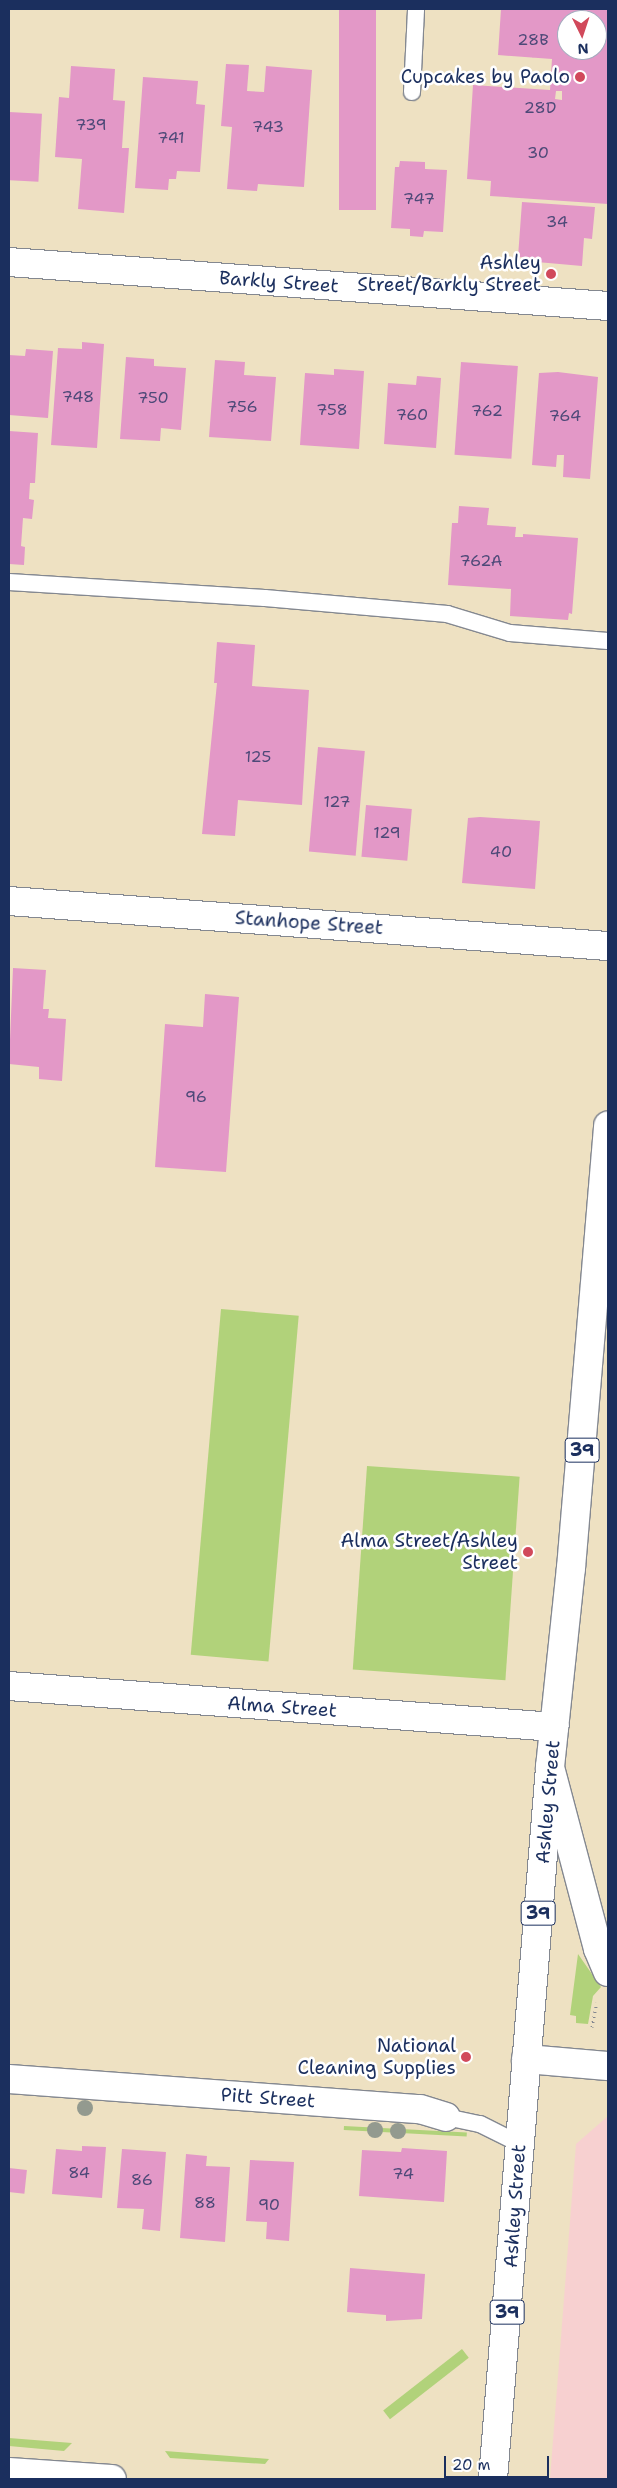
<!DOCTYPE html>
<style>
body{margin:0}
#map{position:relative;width:617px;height:2488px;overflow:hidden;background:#eee1c2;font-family:"Shantell Sans",sans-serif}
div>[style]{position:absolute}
.built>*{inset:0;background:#f7d0d0}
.green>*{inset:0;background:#b1d27a;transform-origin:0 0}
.building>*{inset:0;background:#e398c7;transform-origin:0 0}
.path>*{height:3px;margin-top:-1.5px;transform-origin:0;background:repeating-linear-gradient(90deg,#848890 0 1px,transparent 0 5px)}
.roads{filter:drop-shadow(1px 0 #848890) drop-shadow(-1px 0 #848890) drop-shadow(0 1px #848890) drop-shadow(0 -1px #848890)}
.lane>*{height:16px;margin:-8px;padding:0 8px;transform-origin:8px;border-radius:8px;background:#fff}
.street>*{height:28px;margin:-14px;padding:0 14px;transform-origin:14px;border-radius:14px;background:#fff}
.secondary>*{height:28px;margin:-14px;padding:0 14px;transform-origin:14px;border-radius:14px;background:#fff}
.primary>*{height:28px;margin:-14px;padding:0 14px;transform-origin:14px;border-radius:14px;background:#fff}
.trees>*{width:16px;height:16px;margin:-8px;border-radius:50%;background:#939a8f}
.dots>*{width:14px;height:14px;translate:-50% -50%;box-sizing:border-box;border:2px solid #fff;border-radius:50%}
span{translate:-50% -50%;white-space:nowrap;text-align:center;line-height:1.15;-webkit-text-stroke:5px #fff;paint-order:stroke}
.number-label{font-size:16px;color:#4d4978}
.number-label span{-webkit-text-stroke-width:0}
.shield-label span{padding:1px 4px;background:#fff;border:1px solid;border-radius:4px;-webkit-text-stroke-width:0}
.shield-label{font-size:18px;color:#1b2f5e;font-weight:700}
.poi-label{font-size:19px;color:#1b2f5e}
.right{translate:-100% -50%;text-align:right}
.street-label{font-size:19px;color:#1b2f5e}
.frame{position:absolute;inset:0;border:10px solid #1b2f5e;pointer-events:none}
.north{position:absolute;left:557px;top:10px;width:50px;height:50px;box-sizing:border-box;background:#fff;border:1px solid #a4acbf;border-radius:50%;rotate:176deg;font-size:14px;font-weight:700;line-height:20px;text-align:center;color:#1b2f5e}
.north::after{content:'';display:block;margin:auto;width:18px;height:22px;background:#d1495b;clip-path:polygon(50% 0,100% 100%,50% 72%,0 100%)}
.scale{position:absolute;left:444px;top:2456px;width:105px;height:22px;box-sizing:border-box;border:2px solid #1b2f5e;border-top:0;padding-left:6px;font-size:15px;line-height:18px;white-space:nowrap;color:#1b2f5e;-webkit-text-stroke:4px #fff;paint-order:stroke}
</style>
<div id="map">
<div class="built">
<i style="clip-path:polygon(608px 2116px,608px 2479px,550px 2479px,576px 2144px)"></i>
</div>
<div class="green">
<i style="left:221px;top:1309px;width:78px;height:347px;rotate:5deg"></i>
<i style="left:367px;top:1466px;width:153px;height:204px;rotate:4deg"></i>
<i style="clip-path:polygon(578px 1954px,601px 1987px,593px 1996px,588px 2024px,576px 2023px,576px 2016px,570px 2015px)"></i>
<i style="left:344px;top:2126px;width:123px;height:4px;rotate:3deg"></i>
<i style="left:462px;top:2349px;width:11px;height:100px;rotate:52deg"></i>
<i style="clip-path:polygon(9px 2438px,72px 2443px,64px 2451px,9px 2446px)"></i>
<i style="clip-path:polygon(165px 2451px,269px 2459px,265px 2464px,170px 2458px)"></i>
</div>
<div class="building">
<i style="left:339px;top:9px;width:37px;height:201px"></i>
<i style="clip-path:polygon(evenodd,501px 9px,608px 9px,608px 204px,490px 196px,491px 181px,467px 179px,473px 85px,550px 90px,552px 59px,498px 55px,501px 9px,567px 20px,597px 20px,597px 50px,567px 50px,567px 20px,501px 9px,556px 91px,562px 91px,562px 100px,555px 99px,556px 91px)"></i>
<i style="clip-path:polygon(226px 64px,249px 65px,247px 91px,264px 92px,266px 66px,312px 70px,304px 187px,258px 184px,257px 191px,227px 189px,232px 127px,221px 126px)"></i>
<i style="clip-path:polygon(71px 66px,115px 69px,113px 100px,125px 101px,122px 148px,129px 148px,124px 213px,78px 209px,82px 159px,55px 157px,59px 97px,69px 98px)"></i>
<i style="clip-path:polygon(143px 77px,198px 81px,196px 104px,205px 105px,200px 172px,177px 171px,176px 179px,169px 179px,168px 190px,135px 188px)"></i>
<i style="left:9px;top:112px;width:33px;height:68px;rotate:3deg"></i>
<i style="clip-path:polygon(400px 161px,425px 162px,425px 169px,447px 170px,443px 232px,424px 231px,423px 237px,410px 236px,410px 229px,391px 228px,395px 167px,399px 167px)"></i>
<i style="clip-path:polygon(522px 202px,595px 207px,592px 239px,584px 238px,582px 266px,537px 262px,537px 258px,518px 257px)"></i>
<i style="clip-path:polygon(82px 342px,104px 344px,97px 448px,51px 445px,58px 348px,82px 349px)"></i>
<i style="clip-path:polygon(26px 349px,53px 351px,48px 418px,9px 415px,9px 355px,25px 356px)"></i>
<i style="clip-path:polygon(126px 357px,154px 359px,154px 366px,186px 368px,181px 430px,161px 428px,160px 441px,120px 439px)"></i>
<i style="clip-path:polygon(215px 360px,245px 362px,244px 375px,276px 377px,271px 441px,209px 437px)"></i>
<i style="left:461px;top:362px;width:57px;height:93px;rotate:4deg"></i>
<i style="clip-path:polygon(334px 369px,364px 371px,359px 449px,300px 445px,305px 373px,334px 375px)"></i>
<i style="clip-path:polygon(558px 372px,598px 377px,590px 479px,563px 477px,564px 455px,557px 455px,556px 467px,532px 465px,539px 373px)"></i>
<i style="clip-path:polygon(417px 376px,441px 378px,436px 448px,384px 444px,388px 383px,416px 385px)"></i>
<i style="clip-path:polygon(9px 431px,38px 433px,35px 483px,30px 483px,29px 499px,34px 500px,32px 519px,23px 518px,21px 546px,25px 547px,24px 565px,9px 564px)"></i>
<i style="clip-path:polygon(459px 506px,489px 508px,487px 525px,516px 527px,515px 537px,523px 537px,523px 534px,578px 538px,572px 614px,569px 613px,568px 620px,510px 616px,511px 589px,448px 585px,452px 523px,458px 523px)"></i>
<i style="clip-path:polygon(217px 642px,255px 645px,252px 686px,309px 690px,302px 805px,238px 800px,235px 836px,202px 834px,217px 683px,214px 683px)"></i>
<i style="left:318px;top:747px;width:47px;height:105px;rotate:5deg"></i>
<i style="left:366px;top:805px;width:46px;height:52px;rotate:5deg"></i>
<i style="clip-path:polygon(480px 817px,540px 821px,535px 889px,462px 883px,468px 818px)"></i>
<i style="clip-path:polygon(13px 968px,46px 970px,43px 1009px,49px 1009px,48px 1018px,66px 1019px,62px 1081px,39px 1079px,39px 1067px,9px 1064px)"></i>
<i style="clip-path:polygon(205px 994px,239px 997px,226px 1172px,155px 1167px,165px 1024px,203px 1027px)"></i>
<i style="clip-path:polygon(82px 2146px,106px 2147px,102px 2198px,52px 2194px,56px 2149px,82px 2151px)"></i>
<i style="clip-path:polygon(402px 2148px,447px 2151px,444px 2202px,359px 2196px,362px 2150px,401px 2152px)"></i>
<i style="clip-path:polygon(122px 2149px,166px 2152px,160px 2231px,142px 2229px,144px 2209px,117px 2208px)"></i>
<i style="clip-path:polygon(186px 2154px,207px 2156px,206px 2166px,230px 2167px,225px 2242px,180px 2238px)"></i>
<i style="clip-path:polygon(250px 2160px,294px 2162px,289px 2241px,266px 2239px,267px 2222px,246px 2221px)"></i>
<i style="left:9px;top:2168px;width:18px;height:24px;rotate:6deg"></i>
<i style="clip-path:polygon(350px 2268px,425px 2274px,422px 2319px,386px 2321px,386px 2315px,347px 2312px)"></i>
</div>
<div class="path">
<i style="left:592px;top:2027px;width:25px;rotate:-79deg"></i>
</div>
<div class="roads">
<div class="lane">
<i style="left:412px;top:92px;width:83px;rotate:-87.2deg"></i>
<i style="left:9px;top:582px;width:256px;rotate:3.6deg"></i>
<i style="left:265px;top:598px;width:183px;rotate:5deg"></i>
<i style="left:447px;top:614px;width:66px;rotate:16.8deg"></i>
<i style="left:510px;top:633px;width:98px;rotate:4.7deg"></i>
<i style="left:446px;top:2117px;width:35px;rotate:12deg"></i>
<i style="left:480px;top:2124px;width:45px;rotate:26.6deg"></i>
</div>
<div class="street">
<i style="left:9px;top:901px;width:601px;rotate:4.3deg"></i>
<i style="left:9px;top:1686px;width:547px;rotate:4.3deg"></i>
<i style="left:9px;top:2079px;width:412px;rotate:4.2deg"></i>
<i style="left:420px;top:2109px;width:27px;rotate:17deg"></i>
</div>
<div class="secondary">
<i style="left:9px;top:262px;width:601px;rotate:4.2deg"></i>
<i style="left:551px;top:1771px;width:184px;rotate:75.2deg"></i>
<i style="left:598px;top:1949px;width:25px;rotate:67deg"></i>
<i style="left:526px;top:2059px;width:82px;rotate:4.9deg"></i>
<i style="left:9px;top:2472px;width:103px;rotate:3.9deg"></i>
</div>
<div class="primary">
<i style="left:493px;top:2479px;width:714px;rotate:-85.42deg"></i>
<i style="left:550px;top:1767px;width:200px;rotate:-84deg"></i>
<i style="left:571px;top:1568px;width:444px;rotate:-85.2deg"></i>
</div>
</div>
<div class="trees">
<i style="left:85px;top:2108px"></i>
<i style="left:375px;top:2130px"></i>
<i style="left:398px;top:2131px"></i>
</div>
<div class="dots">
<i style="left:580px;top:77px;background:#d1495b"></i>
<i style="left:551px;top:274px;background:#d1495b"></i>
<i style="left:528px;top:1552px;background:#d1495b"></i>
<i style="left:466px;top:2057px;background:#d1495b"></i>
</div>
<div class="number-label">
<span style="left:533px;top:40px">28B</span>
<span style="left:540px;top:108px">28D</span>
<span style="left:91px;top:125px">739</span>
<span style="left:268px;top:127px">743</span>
<span style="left:171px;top:138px">741</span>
<span style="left:538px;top:153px">30</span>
<span style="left:419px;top:199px">747</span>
<span style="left:557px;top:222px">34</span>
<span style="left:78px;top:397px">748</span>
<span style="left:153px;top:398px">750</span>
<span style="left:242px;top:407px">756</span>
<span style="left:332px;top:410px">758</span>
<span style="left:487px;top:411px">762</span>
<span style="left:412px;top:415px">760</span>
<span style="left:565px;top:416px">764</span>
<span style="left:481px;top:561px">762A</span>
<span style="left:258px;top:757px">125</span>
<span style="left:337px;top:802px">127</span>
<span style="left:387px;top:833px">129</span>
<span style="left:501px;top:852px">40</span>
<span style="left:196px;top:1097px">96</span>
<span style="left:79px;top:2173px">84</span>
<span style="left:403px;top:2174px">74</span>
<span style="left:142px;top:2180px">86</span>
<span style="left:205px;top:2203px">88</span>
<span style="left:269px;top:2205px">90</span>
</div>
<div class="shield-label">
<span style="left:582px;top:1450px">39</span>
<span style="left:538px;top:1913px">39</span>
<span style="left:507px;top:2312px">39</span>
</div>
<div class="poi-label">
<span class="right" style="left:570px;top:77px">Cupcakes by Paolo</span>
<span class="right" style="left:541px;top:274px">Ashley<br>Street/Barkly Street</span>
<span class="right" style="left:518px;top:1552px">Alma Street/Ashley<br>Street</span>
<span class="right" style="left:456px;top:2057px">National<br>Cleaning Supplies</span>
</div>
<div class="street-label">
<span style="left:279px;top:282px;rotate:4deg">Barkly Street</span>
<span style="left:309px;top:923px;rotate:4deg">Stanhope Street</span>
<span style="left:282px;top:1707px;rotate:4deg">Alma Street</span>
<span style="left:548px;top:1802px;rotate:-85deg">Ashley Street</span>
<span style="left:268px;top:2098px;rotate:4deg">Pitt Street</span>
<span style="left:515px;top:2206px;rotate:-86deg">Ashley Street</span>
</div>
<div class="frame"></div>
<div class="north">N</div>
<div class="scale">20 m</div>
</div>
